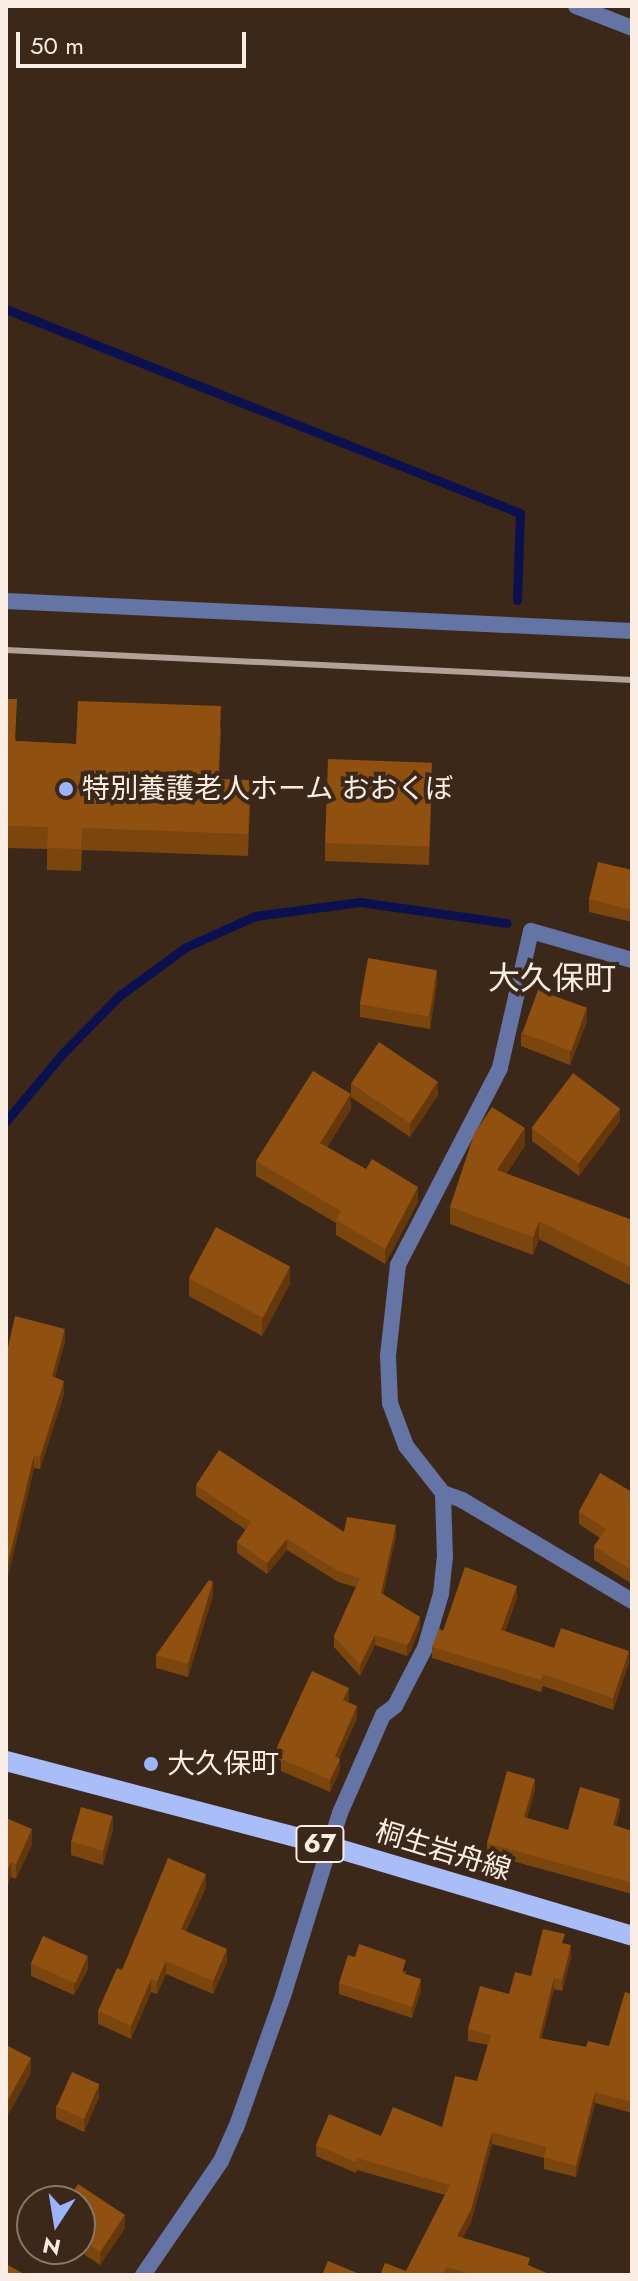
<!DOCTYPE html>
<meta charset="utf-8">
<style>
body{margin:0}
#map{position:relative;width:638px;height:2281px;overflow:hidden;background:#3b2819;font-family:Jost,"Noto Sans JP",sans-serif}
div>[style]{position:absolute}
.stream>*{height:9px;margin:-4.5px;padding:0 4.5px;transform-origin:4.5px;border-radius:4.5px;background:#0b114e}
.lane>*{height:16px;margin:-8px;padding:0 8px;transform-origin:8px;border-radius:8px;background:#6474a4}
.street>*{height:16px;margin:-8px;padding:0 8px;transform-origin:8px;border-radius:8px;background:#6474a4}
.primary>*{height:20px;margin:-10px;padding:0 10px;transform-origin:10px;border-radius:10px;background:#a9bef9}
.rail>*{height:6px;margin:-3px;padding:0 3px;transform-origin:3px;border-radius:3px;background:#b1a196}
.wall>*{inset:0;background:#7b450e}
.shaded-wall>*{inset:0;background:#64380b}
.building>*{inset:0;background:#8f5010;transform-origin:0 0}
.dots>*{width:22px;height:22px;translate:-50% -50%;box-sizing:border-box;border:4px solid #3b2819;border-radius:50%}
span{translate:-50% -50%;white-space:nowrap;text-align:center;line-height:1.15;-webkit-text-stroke:8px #3b2819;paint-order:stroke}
.shield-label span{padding:2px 6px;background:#3b2819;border:2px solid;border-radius:6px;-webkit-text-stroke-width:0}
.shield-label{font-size:26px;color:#faede4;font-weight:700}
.poi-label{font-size:28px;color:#faede4}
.left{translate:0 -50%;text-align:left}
.street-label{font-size:28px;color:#faede4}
.quarter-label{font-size:32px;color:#faede4}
.frame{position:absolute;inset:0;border:8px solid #faede4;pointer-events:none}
.north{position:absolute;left:16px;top:2185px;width:80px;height:80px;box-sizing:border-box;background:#3b2819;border:2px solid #87776a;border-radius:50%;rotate:192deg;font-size:22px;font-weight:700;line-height:32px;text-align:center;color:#faede4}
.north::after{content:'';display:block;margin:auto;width:28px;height:36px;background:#9cb4fd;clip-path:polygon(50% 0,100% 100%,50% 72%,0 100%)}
.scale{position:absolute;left:16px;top:32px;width:230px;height:36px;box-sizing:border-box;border:4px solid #faede4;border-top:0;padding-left:10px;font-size:24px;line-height:28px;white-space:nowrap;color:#faede4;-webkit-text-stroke:6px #3b2819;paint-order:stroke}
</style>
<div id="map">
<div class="stream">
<i style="left:6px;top:309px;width:553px;rotate:21.65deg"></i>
<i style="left:520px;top:513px;width:87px;rotate:92deg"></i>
<i style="left:6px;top:1121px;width:89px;rotate:-50deg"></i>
<i style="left:63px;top:1053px;width:80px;rotate:-45.5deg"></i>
<i style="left:119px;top:996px;width:83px;rotate:-36.2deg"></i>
<i style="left:186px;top:947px;width:76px;rotate:-24.2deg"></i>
<i style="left:255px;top:916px;width:106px;rotate:-7.6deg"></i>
<i style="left:360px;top:902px;width:148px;rotate:8.1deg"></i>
</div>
<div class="lane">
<i style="left:6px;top:601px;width:627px;rotate:2.74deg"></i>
<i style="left:531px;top:931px;width:140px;rotate:102.8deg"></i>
<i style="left:500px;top:1068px;width:222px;rotate:117.4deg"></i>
<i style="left:398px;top:1265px;width:92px;rotate:96.3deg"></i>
<i style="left:388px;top:1356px;width:47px;rotate:87.6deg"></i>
<i style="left:390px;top:1403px;width:46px;rotate:69.6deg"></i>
<i style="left:406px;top:1446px;width:60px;rotate:51.8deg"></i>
<i style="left:443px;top:1493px;width:20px;rotate:20deg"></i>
<i style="left:462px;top:1500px;width:198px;rotate:30.7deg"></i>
<i style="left:383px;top:1715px;width:15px;rotate:-37deg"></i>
<i style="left:395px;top:1706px;width:65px;rotate:-62.7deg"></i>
<i style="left:425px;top:1648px;width:56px;rotate:-73.5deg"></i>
<i style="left:441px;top:1594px;width:36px;rotate:-84deg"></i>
<i style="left:445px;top:1558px;width:65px;rotate:-91.8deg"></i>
</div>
<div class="street">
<i style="left:576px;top:6px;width:60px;rotate:21.4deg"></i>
<i style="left:531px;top:931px;width:105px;rotate:16deg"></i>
<i style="left:143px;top:2275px;width:138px;rotate:-55.6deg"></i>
<i style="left:221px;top:2161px;width:36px;rotate:-66deg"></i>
<i style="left:236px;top:2128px;width:140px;rotate:-70.4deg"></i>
<i style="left:283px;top:1996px;width:192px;rotate:-72.7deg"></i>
<i style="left:340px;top:1813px;width:107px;rotate:-66.3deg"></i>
</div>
<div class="primary">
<i style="left:6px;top:1761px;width:334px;rotate:14.7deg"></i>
<i style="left:329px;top:1846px;width:316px;rotate:16.5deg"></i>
</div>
<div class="rail">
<i style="left:6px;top:650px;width:627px;rotate:2.74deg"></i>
</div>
<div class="wall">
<i style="clip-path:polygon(6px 699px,16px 741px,76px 744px,221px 728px,219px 779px,250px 802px,248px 856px,82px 850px,81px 871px,47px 870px,47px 849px,6px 848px)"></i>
<i style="clip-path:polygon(432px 781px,429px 865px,325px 861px,325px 843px)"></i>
<i style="clip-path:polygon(632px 870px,632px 922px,589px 912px,589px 899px)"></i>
<i style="clip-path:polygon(437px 983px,430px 1029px,360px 1017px,360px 1004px)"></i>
<i style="clip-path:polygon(587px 1021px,570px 1065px,521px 1046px,521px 1033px)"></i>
<i style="clip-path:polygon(351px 1084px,438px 1095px,410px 1137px,351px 1097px)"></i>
<i style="clip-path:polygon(351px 1109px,327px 1147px,418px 1202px,385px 1264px,336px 1235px,336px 1223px,256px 1176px,256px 1161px)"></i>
<i style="clip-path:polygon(620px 1121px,579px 1176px,532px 1141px,532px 1128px)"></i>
<i style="clip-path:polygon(525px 1146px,506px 1174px,632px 1220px,632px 1286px,539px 1239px,533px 1255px,450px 1224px,450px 1207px)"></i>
<i style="clip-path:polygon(189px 1278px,290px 1284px,262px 1336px,189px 1296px)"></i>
<i style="clip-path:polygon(65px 1341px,55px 1377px,64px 1394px,40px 1469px,34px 1468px,6px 1584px,6px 1356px)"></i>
<i style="clip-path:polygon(196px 1485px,344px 1532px,396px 1536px,383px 1594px,420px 1628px,410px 1652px,407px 1656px,375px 1645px,360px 1676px,334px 1647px,334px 1636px,356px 1587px,338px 1582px,287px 1550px,267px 1574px,237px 1553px,237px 1542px,246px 1530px,196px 1496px)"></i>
<i style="clip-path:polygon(632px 1492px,632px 1584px,594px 1560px,594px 1546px,600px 1538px,579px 1524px,579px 1511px)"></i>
<i style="clip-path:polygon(213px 1595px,188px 1677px,156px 1668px,156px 1655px)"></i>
<i style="clip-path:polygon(517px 1598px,505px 1631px,554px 1648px,629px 1662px,613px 1710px,543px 1686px,541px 1692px,432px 1658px,432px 1647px,443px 1631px)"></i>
<i style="clip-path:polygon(349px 1700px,348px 1702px,357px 1718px,339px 1758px,340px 1770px,330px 1792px,281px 1771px,281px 1761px,277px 1759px,277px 1747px)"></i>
<i style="clip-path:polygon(535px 1790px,527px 1818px,568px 1830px,620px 1810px,616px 1826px,632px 1831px,632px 1894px,487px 1854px,487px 1843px)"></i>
<i style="clip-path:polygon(6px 1818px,32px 1844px,16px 1879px,11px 1877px)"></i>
<i style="clip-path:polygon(113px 1829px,103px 1865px,71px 1855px,71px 1842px)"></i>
<i style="clip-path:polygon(206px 1887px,186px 1931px,227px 1962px,213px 1994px,166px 1974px,157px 1994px,151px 1992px,131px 2039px,98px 2024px,98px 2011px,122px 1970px)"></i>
<i style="clip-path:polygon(565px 1944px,571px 1957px,562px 1991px,554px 1989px,541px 2039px,586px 2047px,609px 2046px,632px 1994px,632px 2113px,595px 2103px,576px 2177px,544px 2169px,544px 2158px,492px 2144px,471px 2222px,462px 2238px,551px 2275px,380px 2275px,406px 2271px,445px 2195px,357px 2170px,356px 2173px,316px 2156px,316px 2145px,442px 2127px,477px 2081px,488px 2045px,468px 2041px,468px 2029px,531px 1976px)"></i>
<i style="clip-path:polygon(31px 1963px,88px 1969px,74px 1995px,31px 1976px)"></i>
<i style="clip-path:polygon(406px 1971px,405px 1974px,421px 1990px,412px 2018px,339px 1994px,339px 1983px)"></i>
<i style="clip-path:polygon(99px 2097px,84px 2132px,56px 2119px,56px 2106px)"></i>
<i style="clip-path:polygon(80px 2201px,125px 2228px,100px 2265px,76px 2249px,80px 2249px)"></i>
</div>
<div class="shaded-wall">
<i style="clip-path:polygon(437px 970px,437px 983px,430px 1029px,430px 1016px)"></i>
<i style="clip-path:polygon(587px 1008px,587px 1021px,570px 1065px,570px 1052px)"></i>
<i style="clip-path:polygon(438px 1082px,438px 1095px,410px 1137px,410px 1124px)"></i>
<i style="clip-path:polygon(351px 1094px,351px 1109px,320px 1158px,320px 1143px)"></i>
<i style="clip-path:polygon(620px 1108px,620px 1121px,579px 1176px,579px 1163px)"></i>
<i style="clip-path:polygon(525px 1128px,525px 1146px,497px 1188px,497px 1170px)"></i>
<i style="clip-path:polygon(418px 1187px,418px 1202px,385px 1264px,385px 1249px)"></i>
<i style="clip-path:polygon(539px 1221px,539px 1239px,533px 1255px,533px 1237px)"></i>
<i style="clip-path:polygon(290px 1266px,290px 1284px,262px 1336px,262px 1317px)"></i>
<i style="clip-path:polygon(65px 1329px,65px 1341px,52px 1389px,52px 1376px)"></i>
<i style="clip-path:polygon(64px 1381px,64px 1394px,40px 1469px,40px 1457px)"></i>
<i style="clip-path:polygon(34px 1455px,34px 1468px,6px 1584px,6px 1571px)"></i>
<i style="clip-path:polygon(396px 1525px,396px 1536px,381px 1604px,381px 1593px)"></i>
<i style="clip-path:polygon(287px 1539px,287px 1550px,267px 1574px,267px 1563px)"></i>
<i style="clip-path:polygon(213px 1582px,213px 1595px,188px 1677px,188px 1664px)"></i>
<i style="clip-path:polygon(517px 1586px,517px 1598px,501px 1642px,501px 1630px)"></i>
<i style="clip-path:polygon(420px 1617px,420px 1628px,410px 1652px,407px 1656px,407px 1645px)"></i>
<i style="clip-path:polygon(375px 1635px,375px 1645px,360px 1676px,360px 1665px)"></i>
<i style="clip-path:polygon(629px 1651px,629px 1662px,613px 1710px,613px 1698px)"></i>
<i style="clip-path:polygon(349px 1688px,349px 1700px,343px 1712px,343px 1700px)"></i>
<i style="clip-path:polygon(357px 1706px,357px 1718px,335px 1768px,335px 1756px)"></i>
<i style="clip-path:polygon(340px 1759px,340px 1770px,330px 1792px,330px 1780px)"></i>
<i style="clip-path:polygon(535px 1779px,535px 1790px,524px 1828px,524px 1817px)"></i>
<i style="clip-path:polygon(620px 1799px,620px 1810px,613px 1837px,613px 1825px)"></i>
<i style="clip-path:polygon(113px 1816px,113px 1829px,103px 1865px,103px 1852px)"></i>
<i style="clip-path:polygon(32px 1829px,32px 1844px,16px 1879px,16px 1864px)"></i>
<i style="clip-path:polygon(11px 1862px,11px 1877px,6px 1890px,6px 1875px)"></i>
<i style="clip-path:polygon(206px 1874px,206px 1887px,181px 1942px,181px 1929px)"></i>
<i style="clip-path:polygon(571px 1945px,571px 1957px,562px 1991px,562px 1980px)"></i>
<i style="clip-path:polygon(227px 1949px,227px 1962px,213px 1994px,213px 1981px)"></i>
<i style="clip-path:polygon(88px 1956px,88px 1969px,74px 1995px,74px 1982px)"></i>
<i style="clip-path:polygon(166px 1961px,166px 1974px,157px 1994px,157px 1981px)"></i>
<i style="clip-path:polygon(554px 1978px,554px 1989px,539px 2050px,539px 2038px)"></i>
<i style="clip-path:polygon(151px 1979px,151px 1992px,131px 2039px,131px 2026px)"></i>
<i style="clip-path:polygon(421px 1979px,421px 1990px,412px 2018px,412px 2007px)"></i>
<i style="clip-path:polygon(31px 2058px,31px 2073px,6px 2119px,6px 2104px)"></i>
<i style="clip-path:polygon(99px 2084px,99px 2097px,84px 2132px,84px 2119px)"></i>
<i style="clip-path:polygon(595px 2092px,595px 2103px,576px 2177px,576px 2166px)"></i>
<i style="clip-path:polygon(492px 2132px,492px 2144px,471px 2222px,457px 2248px,457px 2236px)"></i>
<i style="clip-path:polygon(125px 2215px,125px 2228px,100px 2265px,100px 2252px)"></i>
</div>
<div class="building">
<i style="clip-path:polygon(6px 699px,17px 699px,15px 741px,76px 744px,78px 701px,221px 706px,218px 779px,250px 780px,248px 834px,82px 828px,81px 849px,47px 848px,48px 827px,6px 826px)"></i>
<i style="left:328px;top:759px;width:104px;height:84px;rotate:2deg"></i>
<i style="clip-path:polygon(598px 862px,632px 870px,632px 910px,589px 899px)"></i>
<i style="left:368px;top:958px;width:70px;height:47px;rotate:10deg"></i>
<i style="left:538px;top:990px;width:52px;height:46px;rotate:20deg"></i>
<i style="left:379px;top:1042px;width:71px;height:50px;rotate:34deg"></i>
<i style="clip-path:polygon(313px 1071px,351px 1094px,320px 1143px,366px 1169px,372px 1159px,418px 1187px,385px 1249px,336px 1220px,341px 1211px,256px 1161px)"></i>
<i style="left:573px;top:1073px;width:59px;height:69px;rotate:37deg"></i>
<i style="clip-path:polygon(492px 1107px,525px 1128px,497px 1170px,632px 1220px,632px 1268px,539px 1221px,533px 1237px,450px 1207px,474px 1134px)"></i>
<i style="left:216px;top:1227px;width:84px;height:58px;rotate:28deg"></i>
<i style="clip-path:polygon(15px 1316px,65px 1329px,52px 1376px,64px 1381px,40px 1457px,34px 1455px,6px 1571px,6px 1356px)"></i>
<i style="clip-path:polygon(219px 1450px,344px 1532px,347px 1517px,396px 1525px,381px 1593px,420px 1617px,410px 1641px,407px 1645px,375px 1635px,360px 1665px,334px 1636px,360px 1578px,338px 1571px,287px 1539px,267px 1563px,237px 1542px,251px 1522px,196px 1485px)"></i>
<i style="clip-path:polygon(600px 1473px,632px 1492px,632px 1571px,594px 1546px,606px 1529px,579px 1511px)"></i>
<i style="clip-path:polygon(465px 1567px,517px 1586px,501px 1630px,554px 1648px,561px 1628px,629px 1651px,613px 1698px,543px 1674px,541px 1680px,432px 1647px,439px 1628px,443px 1631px)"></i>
<i style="clip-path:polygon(209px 1580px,213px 1582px,188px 1664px,156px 1655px)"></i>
<i style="clip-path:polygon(312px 1671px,349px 1688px,343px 1700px,357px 1706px,335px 1756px,340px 1759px,330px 1780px,281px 1759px,285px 1751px,277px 1747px)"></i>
<i style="clip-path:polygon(507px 1771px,535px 1779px,524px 1817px,568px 1830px,580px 1787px,620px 1799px,613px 1825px,632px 1831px,632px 1883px,487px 1843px)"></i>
<i style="left:81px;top:1807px;width:33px;height:36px;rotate:16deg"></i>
<i style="clip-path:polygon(6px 1818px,32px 1829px,16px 1864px,11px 1862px,6px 1875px)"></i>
<i style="clip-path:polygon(168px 1858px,206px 1874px,181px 1929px,227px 1949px,213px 1981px,166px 1961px,157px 1981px,151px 1979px,131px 2026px,98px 2011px,117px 1968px,122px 1970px)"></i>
<i style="clip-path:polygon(543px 1929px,565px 1934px,562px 1943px,571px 1945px,562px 1980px,554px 1978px,539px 2038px,586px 2047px,588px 2041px,609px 2046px,625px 1992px,632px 1994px,632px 2102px,595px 2092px,576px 2166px,544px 2157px,546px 2147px,492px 2132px,471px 2210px,457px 2236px,530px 2258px,528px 2265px,551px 2275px,473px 2275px,446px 2267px,443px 2275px,380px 2275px,385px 2263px,406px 2271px,450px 2185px,357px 2158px,356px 2162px,316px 2145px,329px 2114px,381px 2136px,393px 2107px,442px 2127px,455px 2076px,477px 2081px,491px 2035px,468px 2029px,480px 1986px,509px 1994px,515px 1972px,531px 1976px)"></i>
<i style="left:43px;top:1936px;width:49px;height:30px;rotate:24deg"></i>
<i style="clip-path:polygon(359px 1944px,406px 1960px,402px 1973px,421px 1979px,412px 2007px,339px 1983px,348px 1955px,355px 1957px)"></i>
<i style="clip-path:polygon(6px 2045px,31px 2058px,6px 2104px)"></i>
<i style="left:72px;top:2072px;width:30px;height:38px;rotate:24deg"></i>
<i style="clip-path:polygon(78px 2184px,125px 2215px,100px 2252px,80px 2238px,80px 2201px,67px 2201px)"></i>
<i style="clip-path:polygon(328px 2261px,362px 2275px,322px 2275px)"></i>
<i style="clip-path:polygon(6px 2264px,26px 2275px,6px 2275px)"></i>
</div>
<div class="dots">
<i style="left:66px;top:789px;background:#9cb4fd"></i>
<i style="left:151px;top:1764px;background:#9cb4fd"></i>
</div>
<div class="shield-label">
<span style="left:320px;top:1844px">67</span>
</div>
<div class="poi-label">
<span class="left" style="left:82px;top:789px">特別養護老人ホーム おおくぼ</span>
<span class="left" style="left:167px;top:1764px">大久保町</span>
</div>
<div class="street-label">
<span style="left:443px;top:1851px;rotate:17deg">桐生岩舟線</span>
</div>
<div class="quarter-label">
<span style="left:552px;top:978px">大久保町</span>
</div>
<div class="frame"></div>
<div class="north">N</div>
<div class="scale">50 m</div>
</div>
